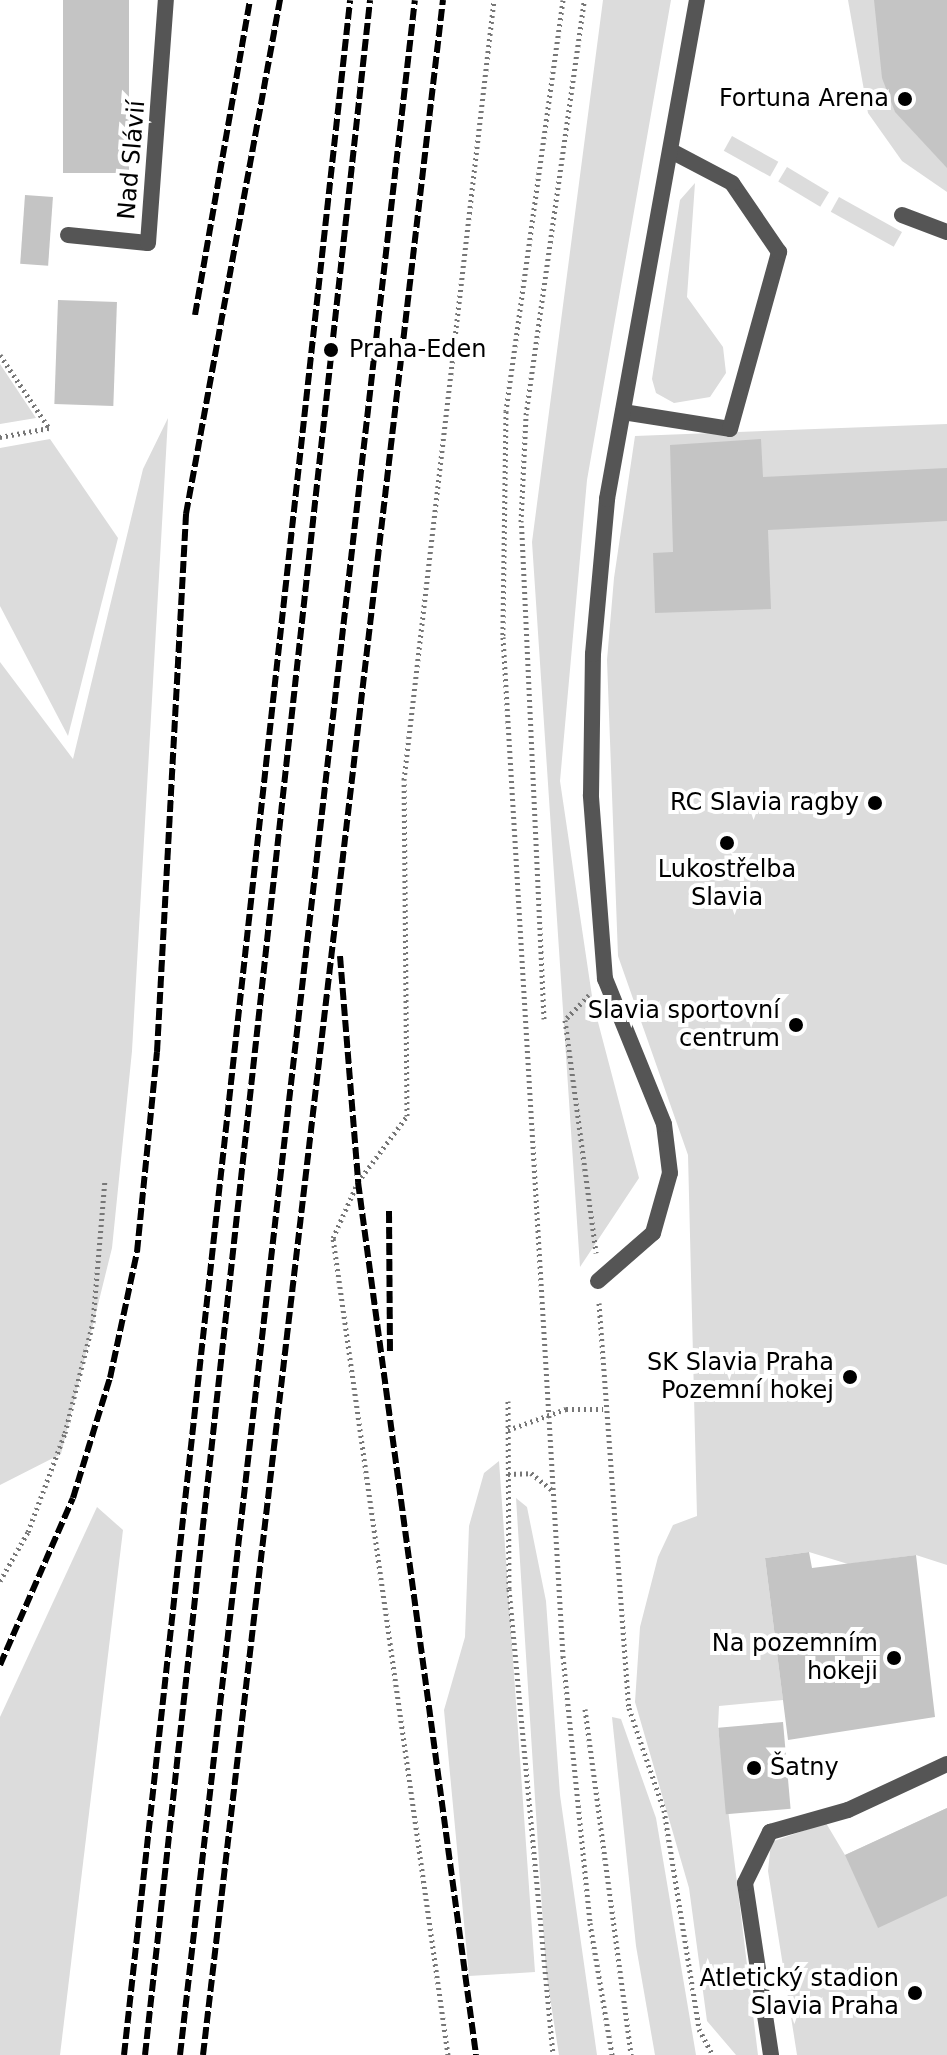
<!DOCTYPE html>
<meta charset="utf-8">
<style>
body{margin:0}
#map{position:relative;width:947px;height:2055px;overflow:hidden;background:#fff;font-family:"DejaVu Sans",sans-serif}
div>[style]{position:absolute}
.green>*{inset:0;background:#dcdcdc;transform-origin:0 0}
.building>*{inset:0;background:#c4c4c4;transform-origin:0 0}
.path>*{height:5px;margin-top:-2.5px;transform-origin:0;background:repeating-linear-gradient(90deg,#777 0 2px,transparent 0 6px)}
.service>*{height:16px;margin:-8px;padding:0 8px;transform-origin:8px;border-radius:8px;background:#555}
.minor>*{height:16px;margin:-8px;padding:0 8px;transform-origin:8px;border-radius:8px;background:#555}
.rail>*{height:6px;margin-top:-3px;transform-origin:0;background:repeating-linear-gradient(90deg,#000 0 12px,transparent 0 16px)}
.dots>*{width:22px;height:22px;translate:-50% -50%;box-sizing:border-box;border:4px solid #fff;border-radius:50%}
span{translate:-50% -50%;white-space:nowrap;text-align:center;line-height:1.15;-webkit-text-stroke:8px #fff;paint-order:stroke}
.poi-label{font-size:24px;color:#000}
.right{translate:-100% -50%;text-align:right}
.left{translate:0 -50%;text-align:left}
.street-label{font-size:24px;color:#000}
</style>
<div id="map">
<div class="green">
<i style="clip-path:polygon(603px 0,671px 0,587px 480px,560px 781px,593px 1003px,639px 1178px,580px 1267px,532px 542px)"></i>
<i style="clip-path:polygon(848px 0,947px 0,947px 192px,902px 161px,868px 113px)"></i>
<i style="left:732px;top:136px;width:53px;height:17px;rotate:29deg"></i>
<i style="left:787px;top:167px;width:49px;height:17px;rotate:31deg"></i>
<i style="clip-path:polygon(695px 183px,687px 297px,723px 347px,726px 373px,710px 397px,674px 403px,656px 393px,652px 379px,680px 200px)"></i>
<i style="left:839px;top:197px;width:72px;height:17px;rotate:29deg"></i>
<i style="clip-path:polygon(0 364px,36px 418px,0 424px)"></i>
<i style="clip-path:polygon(168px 418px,132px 1051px,112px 1248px,61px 1454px,0 1485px,0 662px,73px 759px,143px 469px)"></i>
<i style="clip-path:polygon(947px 424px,947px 1565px,916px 1555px,848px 1564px,809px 1552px,765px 1558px,783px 1700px,719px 1706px,718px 1727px,758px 2055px,736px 2055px,707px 2021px,689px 1888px,635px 1702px,640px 1627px,658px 1557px,673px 1525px,697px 1516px,688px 1155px,618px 956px,607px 660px,614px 578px,635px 436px)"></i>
<i style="clip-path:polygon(50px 439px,118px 538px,68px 736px,0 606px,0 448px)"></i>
<i style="clip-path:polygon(499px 1461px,535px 1972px,469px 1976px,444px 1710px,465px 1637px,469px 1526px,484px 1473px)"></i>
<i style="clip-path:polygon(516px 1498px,527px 1507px,546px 1601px,560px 1795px,597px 2055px,559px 2055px,546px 1972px)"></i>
<i style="clip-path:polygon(97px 1507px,123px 1530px,60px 2055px,0 2055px,0 1717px)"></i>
<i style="clip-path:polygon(612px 1717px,621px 1719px,656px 1818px,696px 2055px,655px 2055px,636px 1946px)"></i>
<i style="clip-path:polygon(947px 1808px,947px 2055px,797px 2055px,768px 1871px,771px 1842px,826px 1823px,845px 1855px)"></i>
</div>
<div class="building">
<i style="left:63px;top:0;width:66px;height:173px"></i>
<i style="clip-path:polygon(874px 0,947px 0,947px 168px,895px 112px,882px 78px)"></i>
<i style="left:25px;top:195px;width:28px;height:69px;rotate:4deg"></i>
<i style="left:58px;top:300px;width:59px;height:104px;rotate:2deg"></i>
<i style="clip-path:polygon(761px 439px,763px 477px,947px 468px,947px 521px,768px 530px,771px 609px,655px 613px,653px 553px,673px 552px,670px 445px)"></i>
<i style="clip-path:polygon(809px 1552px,812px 1568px,916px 1555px,935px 1717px,788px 1740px,765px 1558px)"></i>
<i style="left:783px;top:1722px;width:87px;height:65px;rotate:85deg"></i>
<i style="clip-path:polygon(947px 1808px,947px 1896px,878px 1928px,845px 1855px)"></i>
</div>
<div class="path">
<i style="left:563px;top:0;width:415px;rotate:97.9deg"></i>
<i style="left:506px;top:411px;width:226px;rotate:90.8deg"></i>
<i style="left:503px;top:637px;width:1021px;rotate:86.63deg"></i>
<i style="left:563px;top:1656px;width:268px;rotate:84.2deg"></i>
<i style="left:590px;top:1923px;width:134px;rotate:80.5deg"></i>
<i style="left:0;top:355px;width:88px;rotate:56.1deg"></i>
<i style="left:49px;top:428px;width:50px;rotate:169.6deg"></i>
<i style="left:589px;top:995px;width:35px;rotate:134deg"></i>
<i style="left:565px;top:1020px;width:235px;rotate:82.4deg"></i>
<i style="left:544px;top:1019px;width:498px;rotate:-92.6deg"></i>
<i style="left:521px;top:522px;width:107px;rotate:-87.3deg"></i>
<i style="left:526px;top:415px;width:419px;rotate:-82deg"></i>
<i style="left:599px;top:1303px;width:406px;rotate:85.8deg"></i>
<i style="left:629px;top:1708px;width:108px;rotate:71.1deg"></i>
<i style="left:664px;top:1810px;width:222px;rotate:80.9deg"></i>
<i style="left:699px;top:2029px;width:30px;rotate:62deg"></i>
<i style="left:508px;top:1401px;width:188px;rotate:89.7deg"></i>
<i style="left:509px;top:1589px;width:468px;rotate:84.6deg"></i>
<i style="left:508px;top:1430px;width:62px;rotate:-19.9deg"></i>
<i style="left:566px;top:1409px;width:37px"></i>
<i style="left:508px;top:1474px;width:23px;rotate:-2deg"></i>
<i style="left:531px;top:1473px;width:28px;rotate:39deg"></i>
<i style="left:0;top:1581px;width:56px;rotate:-60.3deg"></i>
<i style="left:28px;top:1532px;width:106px;rotate:-69.5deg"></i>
<i style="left:65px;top:1433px;width:114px;rotate:-75.8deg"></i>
<i style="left:93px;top:1322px;width:143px;rotate:-85.2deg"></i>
<i style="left:585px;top:1709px;width:349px;rotate:82.4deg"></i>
<i style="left:448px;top:2055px;width:825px;rotate:-98.01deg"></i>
<i style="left:333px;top:1238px;width:61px;rotate:-65.9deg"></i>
<i style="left:358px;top:1182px;width:82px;rotate:-53.4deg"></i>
<i style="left:407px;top:1116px;width:336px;rotate:-90.5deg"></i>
<i style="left:404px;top:780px;width:785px;rotate:-83.42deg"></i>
</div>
<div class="service">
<i style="left:902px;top:215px;width:48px;rotate:20.7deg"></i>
<i style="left:623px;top:412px;width:108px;rotate:9deg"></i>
<i style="left:730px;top:429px;width:184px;rotate:-74.5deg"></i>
<i style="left:779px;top:252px;width:83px;rotate:-124.3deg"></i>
<i style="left:732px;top:183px;width:69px;rotate:-152.3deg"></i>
<i style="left:598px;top:1281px;width:73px;rotate:-41.1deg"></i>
<i style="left:653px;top:1233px;width:62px;rotate:-74.2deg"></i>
<i style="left:670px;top:1173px;width:49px;rotate:-97deg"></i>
<i style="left:664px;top:1124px;width:157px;rotate:-112.1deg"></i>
<i style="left:605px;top:979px;width:185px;rotate:-94.4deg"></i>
<i style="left:591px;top:795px;width:141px;rotate:-89.2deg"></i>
<i style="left:593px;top:654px;width:156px;rotate:-84.8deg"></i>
<i style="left:607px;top:499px;width:507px;rotate:-79.78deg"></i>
<i style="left:771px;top:2055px;width:174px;rotate:-98.6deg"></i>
<i style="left:745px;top:1883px;width:57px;rotate:-63.9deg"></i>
<i style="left:770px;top:1832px;width:81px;rotate:-15.8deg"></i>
<i style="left:848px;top:1810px;width:109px;rotate:-24.9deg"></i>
</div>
<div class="minor">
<i style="left:68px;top:235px;width:80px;rotate:5.7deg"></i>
<i style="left:148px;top:243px;width:244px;rotate:-85.8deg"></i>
</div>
<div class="rail">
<i style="left:195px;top:315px;width:320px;rotate:-80.1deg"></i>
<i style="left:340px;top:956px;width:227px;rotate:85.4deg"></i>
<i style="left:358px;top:1182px;width:881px;rotate:82.3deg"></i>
<i style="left:389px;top:1211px;width:140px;rotate:89.6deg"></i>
<i style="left:0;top:1665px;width:182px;rotate:-66.4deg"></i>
<i style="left:73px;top:1498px;width:126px;rotate:-72.9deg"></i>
<i style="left:110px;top:1378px;width:129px;rotate:-77.9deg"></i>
<i style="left:137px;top:1252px;width:201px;rotate:-84.3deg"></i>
<i style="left:157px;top:1052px;width:539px;rotate:-86.91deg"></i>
<i style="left:186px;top:514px;width:523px;rotate:-79.64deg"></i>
<i style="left:124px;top:2055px;width:2067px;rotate:-83.72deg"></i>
<i style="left:145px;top:2055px;width:2067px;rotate:-83.75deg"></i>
<i style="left:180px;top:2055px;width:2068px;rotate:-83.48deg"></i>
<i style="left:203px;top:2055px;width:2069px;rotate:-83.34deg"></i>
</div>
<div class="dots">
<i style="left:905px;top:99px;background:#000"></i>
<i style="left:331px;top:350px;background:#000"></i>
<i style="left:875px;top:803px;background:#000"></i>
<i style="left:727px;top:843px;background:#000"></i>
<i style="left:796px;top:1025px;background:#000"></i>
<i style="left:850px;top:1377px;background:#000"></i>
<i style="left:894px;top:1658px;background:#000"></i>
<i style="left:754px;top:1768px;background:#000"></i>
<i style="left:915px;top:1993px;background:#000"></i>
</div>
<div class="poi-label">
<span class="right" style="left:889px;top:99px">Fortuna Arena</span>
<span class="left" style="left:349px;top:350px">Praha-Eden</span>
<span class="right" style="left:859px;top:803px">RC Slavia ragby</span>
<span style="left:727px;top:884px">Lukostřelba<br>Slavia</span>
<span class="right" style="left:780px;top:1025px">Slavia sportovní<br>centrum</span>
<span class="right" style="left:834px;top:1377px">SK Slavia Praha<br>Pozemní hokej</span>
<span class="right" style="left:878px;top:1658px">Na pozemním<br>hokeji</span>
<span class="left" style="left:770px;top:1768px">Šatny</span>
<span class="right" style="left:899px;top:1993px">Atletický stadion<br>Slavia Praha</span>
</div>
<div class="street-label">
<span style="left:132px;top:160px;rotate:-85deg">Nad Slávií</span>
</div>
</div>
